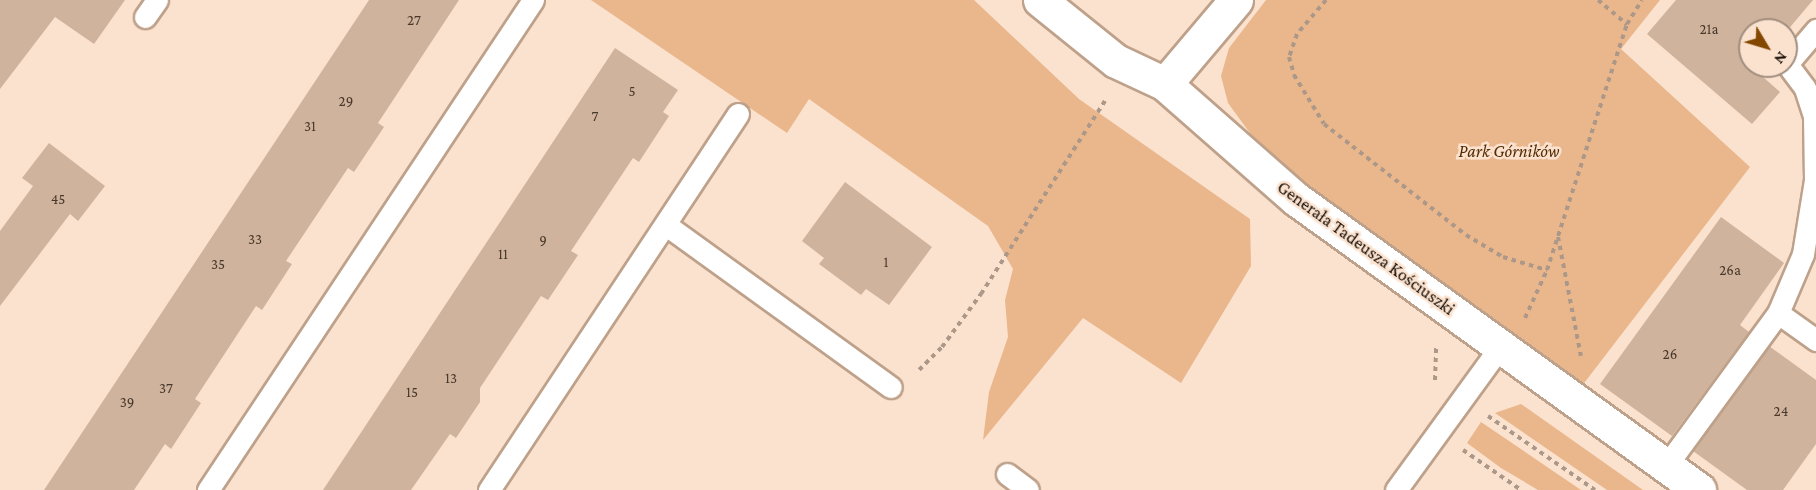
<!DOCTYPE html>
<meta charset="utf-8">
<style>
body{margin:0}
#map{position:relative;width:1816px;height:490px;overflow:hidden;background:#fbe2cf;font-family:"Crimson Pro",serif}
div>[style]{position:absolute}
.green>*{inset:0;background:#eab68b}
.building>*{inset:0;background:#d0b39c}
.path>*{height:4px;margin-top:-2px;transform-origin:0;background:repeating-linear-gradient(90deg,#ac9889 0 4.5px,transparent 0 9px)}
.roads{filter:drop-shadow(2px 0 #bea18a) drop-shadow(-2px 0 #bea18a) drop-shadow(0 2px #bea18a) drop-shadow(0 -2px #bea18a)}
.lane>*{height:21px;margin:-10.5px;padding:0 10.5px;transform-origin:10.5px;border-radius:10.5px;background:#fff}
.street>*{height:33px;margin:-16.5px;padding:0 16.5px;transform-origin:16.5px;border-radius:16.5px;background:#fff}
span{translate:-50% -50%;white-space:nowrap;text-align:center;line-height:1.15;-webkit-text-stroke:5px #fbe2cf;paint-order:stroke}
.number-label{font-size:15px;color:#47382c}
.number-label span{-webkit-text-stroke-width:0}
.park-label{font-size:18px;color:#532c03;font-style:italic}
.street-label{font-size:18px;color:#190f07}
.north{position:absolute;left:1738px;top:18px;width:60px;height:60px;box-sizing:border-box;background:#fbe2cf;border:2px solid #a18e7f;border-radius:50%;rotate:128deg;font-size:16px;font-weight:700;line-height:24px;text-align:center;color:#190f07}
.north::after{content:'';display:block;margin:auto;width:21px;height:27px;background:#834700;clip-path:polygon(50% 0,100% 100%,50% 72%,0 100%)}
</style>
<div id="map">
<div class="green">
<i style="clip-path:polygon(591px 0,974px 0,1079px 99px,1250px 219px,1251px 266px,1181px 383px,1083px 318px,983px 440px,989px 392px,1008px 337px,1005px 300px,1013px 269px,988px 226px,809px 99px,787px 133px)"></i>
<i style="clip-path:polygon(1266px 0,1660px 0,1621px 49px,1750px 167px,1578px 391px,1263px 151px,1228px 103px,1221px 76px,1229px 48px)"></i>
<i style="clip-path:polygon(1521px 404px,1643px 490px,1607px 490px,1495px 413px)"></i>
<i style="clip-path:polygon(1481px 422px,1581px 490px,1538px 490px,1501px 468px,1467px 443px)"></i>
</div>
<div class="building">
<i style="clip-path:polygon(0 0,125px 0,94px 44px,55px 17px,0 89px)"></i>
<i style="clip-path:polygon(369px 0,459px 0,378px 123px,384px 127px,354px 172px,348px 168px,286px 261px,292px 264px,262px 310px,256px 306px,195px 399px,201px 403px,171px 449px,165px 444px,134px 490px,44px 490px)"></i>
<i style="clip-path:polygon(1676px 0,1813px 0,1786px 32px,1750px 30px,1750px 66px,1757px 66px,1754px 69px,1780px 92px,1752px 124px,1647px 34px)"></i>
<i style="clip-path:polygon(615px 48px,678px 90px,663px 112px,669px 116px,639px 162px,633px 158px,571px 251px,578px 255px,548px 300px,541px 296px,480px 388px,480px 402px,456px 438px,450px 434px,411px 490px,323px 490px)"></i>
<i style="clip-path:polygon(49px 143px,105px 186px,78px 221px,70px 214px,0 306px,0 231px,33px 186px,22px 178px)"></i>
<i style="clip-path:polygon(845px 182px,932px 247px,889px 305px,866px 289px,861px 295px,819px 264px,824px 258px,802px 241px)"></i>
<i style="clip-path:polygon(1721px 217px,1784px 263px,1740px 325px,1749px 332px,1672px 436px,1600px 384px)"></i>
<i style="clip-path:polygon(1769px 346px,1816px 380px,1816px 444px,1783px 490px,1747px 490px,1693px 451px)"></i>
</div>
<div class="path">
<i style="left:1326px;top:0;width:45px;rotate:130.5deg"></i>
<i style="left:1297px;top:34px;width:24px;rotate:109deg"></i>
<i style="left:1289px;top:57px;width:19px;rotate:74deg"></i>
<i style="left:1294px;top:75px;width:57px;rotate:58.5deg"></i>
<i style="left:1324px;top:124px;width:180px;rotate:38deg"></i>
<i style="left:1466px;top:235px;width:43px;rotate:30.7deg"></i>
<i style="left:1503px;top:257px;width:46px;rotate:16.5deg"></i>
<i style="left:1598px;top:0;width:38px;rotate:40deg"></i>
<i style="left:1558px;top:237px;width:121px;rotate:79.1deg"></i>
<i style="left:1525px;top:318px;width:53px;rotate:-65.4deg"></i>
<i style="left:1547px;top:270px;width:259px;rotate:-72deg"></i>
<i style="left:1627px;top:24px;width:28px;rotate:-58deg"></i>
<i style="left:919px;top:370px;width:33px;rotate:-45deg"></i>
<i style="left:942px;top:347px;width:66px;rotate:-53.7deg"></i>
<i style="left:981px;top:294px;width:233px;rotate:-57.3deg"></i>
<i style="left:1435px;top:380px;width:32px;rotate:-88deg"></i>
<i style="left:1488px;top:416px;width:130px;rotate:34.7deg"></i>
<i style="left:1463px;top:450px;width:70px;rotate:34.6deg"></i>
</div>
<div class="roads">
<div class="lane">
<i style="left:145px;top:17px;width:21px;rotate:-55deg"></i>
<i style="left:666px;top:225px;width:277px;rotate:35.8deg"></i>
<i style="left:1778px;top:313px;width:64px;rotate:-67deg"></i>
<i style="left:1803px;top:254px;width:75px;rotate:-80.8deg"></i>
<i style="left:1815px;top:180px;width:64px;rotate:-90.9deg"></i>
<i style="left:1814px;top:116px;width:29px;rotate:-108deg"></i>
<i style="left:1805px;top:88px;width:30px;rotate:-127deg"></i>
<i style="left:1787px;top:64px;width:45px;rotate:-49.5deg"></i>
<i style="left:1666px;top:466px;width:190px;rotate:-53.8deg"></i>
<i style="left:1778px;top:313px;width:47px;rotate:35.4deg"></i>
<i style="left:1007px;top:474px;width:26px;rotate:37deg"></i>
<i style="left:208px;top:490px;width:588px;rotate:-56.45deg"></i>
<i style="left:489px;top:490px;width:451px;rotate:-56.5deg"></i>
<i style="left:1396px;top:490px;width:177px;rotate:-54deg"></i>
</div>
<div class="street">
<i style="left:1040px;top:0;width:97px;rotate:38.8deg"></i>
<i style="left:1116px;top:61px;width:54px;rotate:25.1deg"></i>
<i style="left:1165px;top:84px;width:174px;rotate:41.3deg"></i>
<i style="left:1296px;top:199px;width:497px;rotate:35.8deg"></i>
<i style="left:1165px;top:84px;width:110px;rotate:-49.8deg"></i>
</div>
</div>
<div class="number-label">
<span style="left:414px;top:21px">27</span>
<span style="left:1709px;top:30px">21a</span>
<span style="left:632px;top:92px">5</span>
<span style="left:346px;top:102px">29</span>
<span style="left:595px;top:117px">7</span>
<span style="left:310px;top:127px">31</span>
<span style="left:58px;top:200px">45</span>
<span style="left:255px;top:240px">33</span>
<span style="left:543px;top:241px">9</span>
<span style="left:503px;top:255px">11</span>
<span style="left:886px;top:263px">1</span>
<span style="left:218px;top:265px">35</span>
<span style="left:1730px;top:271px">26a</span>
<span style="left:1670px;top:355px">26</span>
<span style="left:451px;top:379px">13</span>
<span style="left:166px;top:389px">37</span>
<span style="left:412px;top:393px">15</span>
<span style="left:127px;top:403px">39</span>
<span style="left:1781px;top:412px">24</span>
</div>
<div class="park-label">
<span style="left:1509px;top:151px">Park Górników</span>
</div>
<div class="street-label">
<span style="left:1366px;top:248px;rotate:36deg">Generała Tadeusza Kościuszki</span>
</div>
<div class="north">N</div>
</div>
